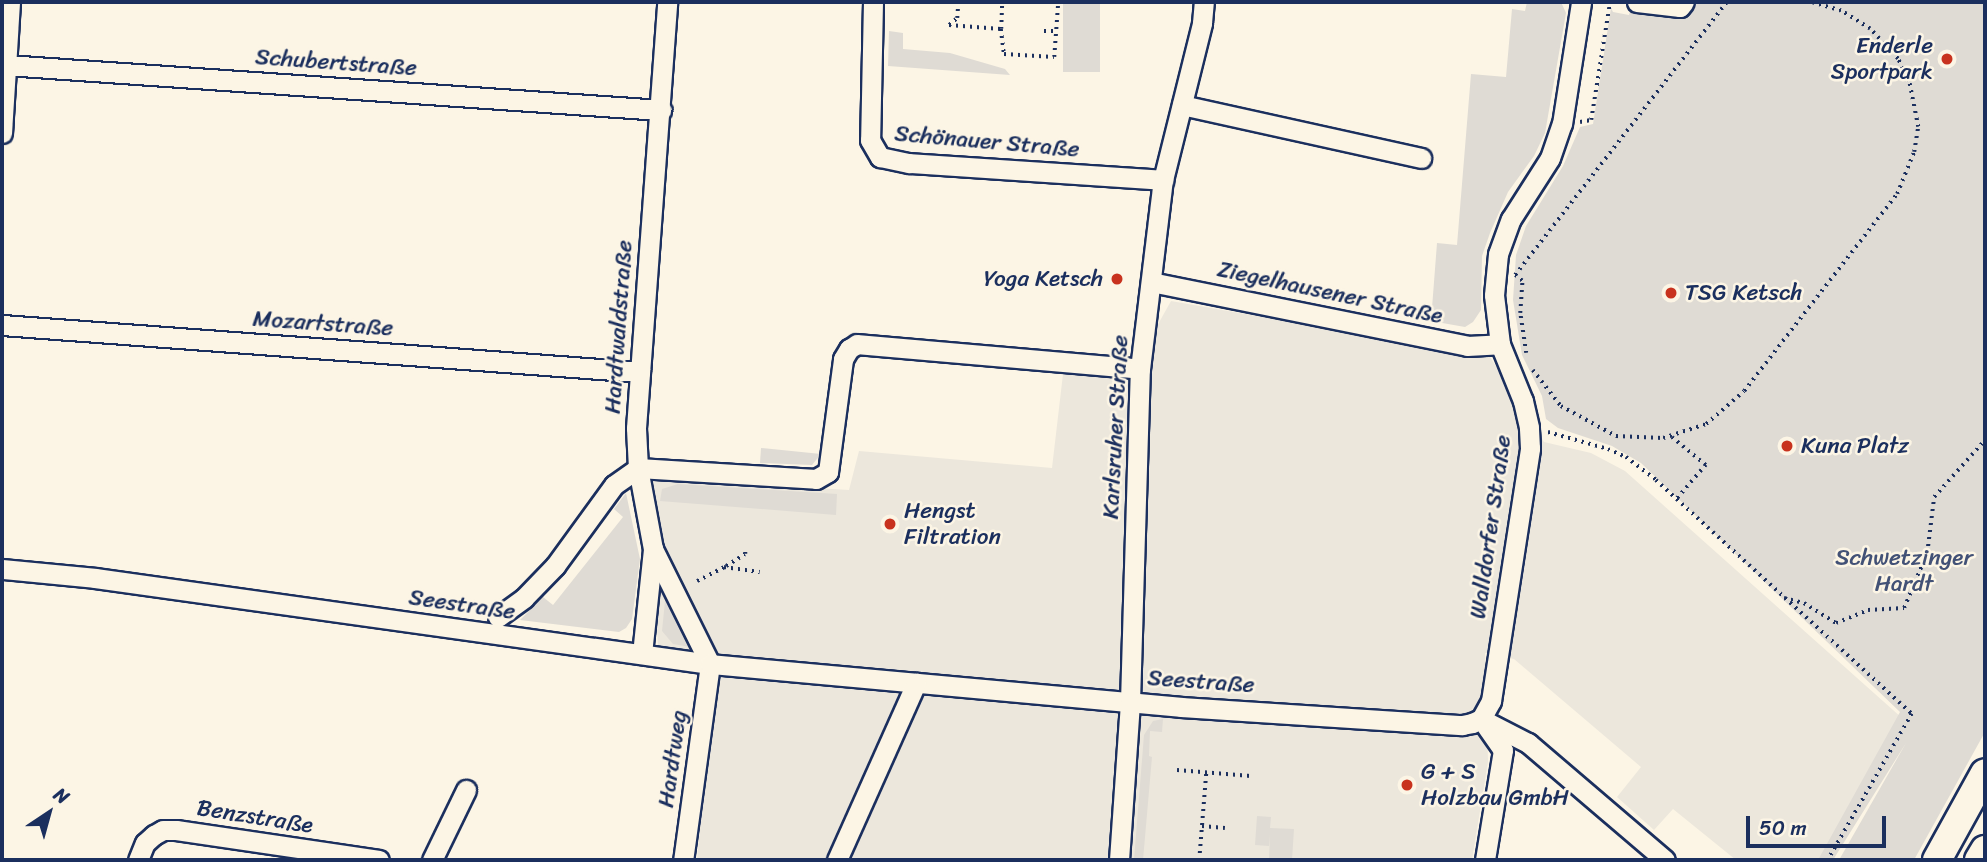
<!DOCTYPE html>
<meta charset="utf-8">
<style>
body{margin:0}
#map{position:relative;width:1987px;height:862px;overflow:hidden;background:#fcf5e5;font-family:Sriracha,sans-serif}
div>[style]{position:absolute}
.built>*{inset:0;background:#ece7dc}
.green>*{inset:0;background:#dfdbd4;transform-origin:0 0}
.path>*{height:3.5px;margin-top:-1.75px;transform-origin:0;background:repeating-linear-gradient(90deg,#1b2f5e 0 2px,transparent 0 7px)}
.roads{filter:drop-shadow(2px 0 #1b2f5e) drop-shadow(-2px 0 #1b2f5e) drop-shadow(0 2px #1b2f5e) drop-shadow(0 -2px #1b2f5e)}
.minor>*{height:19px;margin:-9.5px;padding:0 9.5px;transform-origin:9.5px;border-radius:9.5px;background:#fcf5e5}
.highway>*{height:28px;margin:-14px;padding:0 14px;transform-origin:14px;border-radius:14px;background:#fcf5e5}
.dots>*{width:19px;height:19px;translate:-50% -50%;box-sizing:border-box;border:4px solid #fcf5e5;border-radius:50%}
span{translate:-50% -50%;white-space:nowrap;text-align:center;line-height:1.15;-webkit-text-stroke:5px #fcf5e5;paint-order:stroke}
.poi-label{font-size:23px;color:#1b2f5e}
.right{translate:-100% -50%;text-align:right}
.left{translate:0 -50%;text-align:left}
.street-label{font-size:23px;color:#1b2f5e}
.park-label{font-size:23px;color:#425176}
.frame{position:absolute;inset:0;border:4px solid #1b2f5e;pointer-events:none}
.north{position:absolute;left:14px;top:778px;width:70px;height:70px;-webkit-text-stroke:5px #fcf5e5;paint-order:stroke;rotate:36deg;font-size:19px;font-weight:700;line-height:28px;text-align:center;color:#1b2f5e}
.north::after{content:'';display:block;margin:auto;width:24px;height:32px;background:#1b2f5e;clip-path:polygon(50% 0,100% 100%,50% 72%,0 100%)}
.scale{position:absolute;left:1746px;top:816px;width:140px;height:32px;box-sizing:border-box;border:4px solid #1b2f5e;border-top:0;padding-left:9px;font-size:21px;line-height:24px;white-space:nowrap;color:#1b2f5e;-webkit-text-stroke:5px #fcf5e5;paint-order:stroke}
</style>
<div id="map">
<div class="built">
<i style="clip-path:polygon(1171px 301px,1490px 357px,1544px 442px,1591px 453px,1625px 471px,1902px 718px,1819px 860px,1736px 860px,1673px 809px,1654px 830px,1617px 797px,1641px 767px,1514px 659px,1485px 653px,1488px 762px,1472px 860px,697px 860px,717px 656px,658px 651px,652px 478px,849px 490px,859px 451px,1052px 468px,1063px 374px,1128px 378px)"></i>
</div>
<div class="green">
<i style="left:1063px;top:2px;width:37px;height:70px"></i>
<i style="clip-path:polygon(1527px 2px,1561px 2px,1566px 13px,1545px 133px,1534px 156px,1508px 192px,1490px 233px,1482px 256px,1481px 310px,1473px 322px,1465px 327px,1431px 321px,1437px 243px,1457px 245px,1471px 74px,1506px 77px,1512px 9px,1525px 11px)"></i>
<i style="clip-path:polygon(1632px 2px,1985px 2px,1985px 732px,1914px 860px,1839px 860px,1906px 743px,1833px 860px,1818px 860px,1900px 712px,1641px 463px,1612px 446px,1558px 428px,1546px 419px,1542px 396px,1522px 355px,1513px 300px,1516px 255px,1526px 226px,1563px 166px,1580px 127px,1593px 124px,1611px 8px,1613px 12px,1629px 15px)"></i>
<i style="clip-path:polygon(889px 31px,903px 33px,903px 49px,950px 53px,1005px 69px,1010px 75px,888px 66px)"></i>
<i style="clip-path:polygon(761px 448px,821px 454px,812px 465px,760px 463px)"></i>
<i style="clip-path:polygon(678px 484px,837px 494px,836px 515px,660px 501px,662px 489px)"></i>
<i style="clip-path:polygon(626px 493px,640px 559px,632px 619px,626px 628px,619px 632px,520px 620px,543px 597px,553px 605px,623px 517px,614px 509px)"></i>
<i style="clip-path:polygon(666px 591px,696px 648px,673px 644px,662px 631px)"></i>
<i style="clip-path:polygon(1163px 719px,1162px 732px,1150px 731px,1149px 756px,1152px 757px,1143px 860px,1134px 860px,1144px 735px,1153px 721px)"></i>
<i style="clip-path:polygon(1257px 816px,1271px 817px,1270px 828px,1294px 829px,1292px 860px,1269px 860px,1270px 835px,1269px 846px,1255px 845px)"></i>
</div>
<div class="path">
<i style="left:1766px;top:2px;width:2px"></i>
<i style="left:949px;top:25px;width:52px;rotate:4.4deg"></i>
<i style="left:1001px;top:29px;width:25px;rotate:83deg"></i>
<i style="left:1004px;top:54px;width:50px;rotate:3.4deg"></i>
<i style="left:1054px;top:57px;width:55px;rotate:-85.8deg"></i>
<i style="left:949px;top:25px;width:11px;rotate:-41deg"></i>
<i style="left:957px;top:18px;width:16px;rotate:-86deg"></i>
<i style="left:1001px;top:29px;width:27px;rotate:-88deg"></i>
<i style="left:1044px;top:31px;width:11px"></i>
<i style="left:1580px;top:122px;width:11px;rotate:-10deg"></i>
<i style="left:1591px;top:120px;width:120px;rotate:-80.9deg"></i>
<i style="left:1526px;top:353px;width:40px;rotate:-98.5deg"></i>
<i style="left:1520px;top:313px;width:32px;rotate:-86deg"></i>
<i style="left:1522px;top:281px;width:9px;rotate:-139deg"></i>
<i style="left:1515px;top:275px;width:346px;rotate:-52.2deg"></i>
<i style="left:1533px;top:370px;width:46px;rotate:52.1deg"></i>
<i style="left:1561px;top:406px;width:63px;rotate:28.6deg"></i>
<i style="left:1616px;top:436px;width:47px;rotate:2.4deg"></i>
<i style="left:1663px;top:438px;width:45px;rotate:-18deg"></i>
<i style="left:1706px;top:424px;width:50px;rotate:-41deg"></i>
<i style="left:1744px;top:391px;width:249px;rotate:-52.2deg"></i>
<i style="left:1897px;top:194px;width:45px;rotate:-68deg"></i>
<i style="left:1914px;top:152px;width:25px;rotate:-81deg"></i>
<i style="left:1918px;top:127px;width:47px;rotate:-101.1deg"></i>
<i style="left:1909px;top:81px;width:25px;rotate:-117deg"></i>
<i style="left:1898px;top:59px;width:41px;rotate:-133deg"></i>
<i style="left:1870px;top:29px;width:34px;rotate:-148deg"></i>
<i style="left:1841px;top:11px;width:33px;rotate:-164deg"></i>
<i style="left:1548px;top:432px;width:62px;rotate:15.8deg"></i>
<i style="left:1608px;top:449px;width:20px;rotate:24deg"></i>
<i style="left:1626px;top:457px;width:38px;rotate:37deg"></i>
<i style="left:1656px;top:480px;width:347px;rotate:42.4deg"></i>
<i style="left:1912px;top:714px;width:168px;rotate:119.9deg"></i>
<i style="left:1672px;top:437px;width:44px;rotate:39.5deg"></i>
<i style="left:1706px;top:465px;width:45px;rotate:130.5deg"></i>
<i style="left:726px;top:566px;width:22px;rotate:-32deg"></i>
<i style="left:745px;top:554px;width:6px;rotate:-90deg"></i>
<i style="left:697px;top:581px;width:30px;rotate:-27deg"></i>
<i style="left:724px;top:567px;width:36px;rotate:8deg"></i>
<i style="left:1784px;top:598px;width:21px;rotate:14deg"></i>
<i style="left:1804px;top:603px;width:38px;rotate:32deg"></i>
<i style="left:1836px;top:623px;width:35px;rotate:-22deg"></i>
<i style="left:1868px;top:610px;width:36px;rotate:-3deg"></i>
<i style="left:1904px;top:608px;width:60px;rotate:-67.3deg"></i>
<i style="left:1927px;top:553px;width:56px;rotate:-82.9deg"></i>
<i style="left:1934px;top:497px;width:76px;rotate:-48.2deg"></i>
<i style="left:1177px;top:770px;width:74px;rotate:4.6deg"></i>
<i style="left:1202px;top:826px;width:23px;rotate:5deg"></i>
<i style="left:1199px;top:860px;width:87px;rotate:-85.4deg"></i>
</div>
<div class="roads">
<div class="minor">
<i style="left:873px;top:2px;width:138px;rotate:91.2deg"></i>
<i style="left:870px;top:140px;width:20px;rotate:60deg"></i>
<i style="left:880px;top:157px;width:30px;rotate:12deg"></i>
<i style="left:909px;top:163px;width:255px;rotate:3.8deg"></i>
<i style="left:1637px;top:2px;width:43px;rotate:6.6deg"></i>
<i style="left:1680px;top:7px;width:6px;rotate:-51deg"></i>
<i style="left:6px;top:65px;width:657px;rotate:3.93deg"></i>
<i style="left:1182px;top:105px;width:245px;rotate:12.5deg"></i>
<i style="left:2px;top:133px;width:131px;rotate:-86.5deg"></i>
<i style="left:1151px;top:282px;width:322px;rotate:11.4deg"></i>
<i style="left:1467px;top:346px;width:33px;rotate:-3deg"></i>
<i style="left:2px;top:325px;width:640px;rotate:4.21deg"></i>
<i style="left:653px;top:549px;width:128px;rotate:63.6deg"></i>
<i style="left:710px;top:664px;width:198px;rotate:97.8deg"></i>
<i style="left:2px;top:569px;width:93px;rotate:5.5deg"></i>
<i style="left:95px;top:578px;width:621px;rotate:7.96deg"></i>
<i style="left:710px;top:664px;width:473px;rotate:5.2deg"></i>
<i style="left:1181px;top:707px;width:282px;rotate:3.7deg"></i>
<i style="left:1462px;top:725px;width:10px;rotate:-11deg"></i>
<i style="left:1472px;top:723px;width:10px;rotate:-24deg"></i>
<i style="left:1481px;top:719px;width:21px;rotate:-61deg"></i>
<i style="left:1491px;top:701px;width:256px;rotate:-81.2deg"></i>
<i style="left:1530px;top:448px;width:21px;rotate:-93deg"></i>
<i style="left:1529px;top:427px;width:27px;rotate:-103deg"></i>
<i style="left:1523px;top:401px;width:61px;rotate:-112deg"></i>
<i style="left:1500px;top:344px;width:49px;rotate:-97deg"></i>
<i style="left:1494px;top:295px;width:41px;rotate:-84.4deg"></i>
<i style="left:1498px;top:254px;width:37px;rotate:-70deg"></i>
<i style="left:1511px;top:219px;width:72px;rotate:-57.4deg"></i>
<i style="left:1550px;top:158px;width:36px;rotate:-71deg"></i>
<i style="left:1562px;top:124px;width:123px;rotate:-81.1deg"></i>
<i style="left:498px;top:617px;width:32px;rotate:-36deg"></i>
<i style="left:524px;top:598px;width:45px;rotate:-45.9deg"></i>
<i style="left:555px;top:566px;width:100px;rotate:-53.9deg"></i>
<i style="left:614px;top:485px;width:29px;rotate:-35deg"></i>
<i style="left:638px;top:468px;width:178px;rotate:3.5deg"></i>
<i style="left:816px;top:479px;width:14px;rotate:-30deg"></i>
<i style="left:828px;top:472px;width:114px;rotate:-82.4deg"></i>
<i style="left:843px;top:359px;width:12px;rotate:-59deg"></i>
<i style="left:849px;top:349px;width:9px;rotate:-32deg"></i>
<i style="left:857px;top:344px;width:284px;rotate:5deg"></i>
<i style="left:642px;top:654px;width:106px;rotate:-84deg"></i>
<i style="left:653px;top:549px;width:82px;rotate:-100.5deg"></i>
<i style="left:638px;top:468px;width:40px;rotate:-92.9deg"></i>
<i style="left:636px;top:428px;width:427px;rotate:-85.8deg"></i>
<i style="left:1481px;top:719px;width:53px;rotate:27.1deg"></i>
<i style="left:1528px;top:743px;width:180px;rotate:40.5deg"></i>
<i style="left:1484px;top:723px;width:33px;rotate:55deg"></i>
<i style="left:1503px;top:750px;width:111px;rotate:99.3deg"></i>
<i style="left:138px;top:860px;width:18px;rotate:-68deg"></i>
<i style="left:145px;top:843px;width:12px;rotate:-42deg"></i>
<i style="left:154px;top:835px;width:10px;rotate:-29deg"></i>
<i style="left:163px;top:830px;width:13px"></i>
<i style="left:176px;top:830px;width:205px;rotate:8.4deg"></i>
<i style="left:432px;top:860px;width:78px;rotate:-64.1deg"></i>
<i style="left:837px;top:860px;width:194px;rotate:-65.9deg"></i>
<i style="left:1119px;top:860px;width:158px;rotate:-86deg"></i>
<i style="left:1130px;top:702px;width:333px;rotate:-88.3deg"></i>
<i style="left:1140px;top:369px;width:190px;rotate:-83.1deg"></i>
<i style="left:1163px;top:180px;width:162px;rotate:-76deg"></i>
<i style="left:1202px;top:23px;width:21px;rotate:-85deg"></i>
</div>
<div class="highway">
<i style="left:1937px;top:860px;width:99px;rotate:-61.1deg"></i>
<i style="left:1979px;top:860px;width:12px;rotate:-59deg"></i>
</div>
</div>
<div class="dots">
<i style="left:1947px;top:59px;background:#c8321e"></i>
<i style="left:1117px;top:279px;background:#c8321e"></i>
<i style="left:1671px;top:293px;background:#c8321e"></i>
<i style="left:1787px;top:446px;background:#c8321e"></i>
<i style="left:890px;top:524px;background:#c8321e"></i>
<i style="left:1407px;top:785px;background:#c8321e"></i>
</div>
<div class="poi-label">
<span class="right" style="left:1933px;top:59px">Enderle<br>Sportpark</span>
<span class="right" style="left:1103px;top:279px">Yoga Ketsch</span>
<span class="left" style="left:1685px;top:293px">TSG Ketsch</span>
<span class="left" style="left:1801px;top:446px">Kuna Platz</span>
<span class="left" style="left:904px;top:524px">Hengst<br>Filtration</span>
<span class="left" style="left:1421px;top:785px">G + S<br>Holzbau GmbH</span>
</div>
<div class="street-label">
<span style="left:336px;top:63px;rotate:4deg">Schubertstraße</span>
<span style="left:987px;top:142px;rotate:5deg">Schönauer Straße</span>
<span style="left:1330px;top:293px;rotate:12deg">Ziegelhausener Straße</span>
<span style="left:323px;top:324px;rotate:4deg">Mozartstraße</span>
<span style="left:619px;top:327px;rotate:-86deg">Hardtwaldstraße</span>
<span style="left:1116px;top:427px;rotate:-87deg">Karlsruher Straße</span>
<span style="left:1491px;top:527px;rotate:-82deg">Walldorfer Straße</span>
<span style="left:462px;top:605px;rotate:8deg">Seestraße</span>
<span style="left:1201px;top:682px;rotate:4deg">Seestraße</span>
<span style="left:673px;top:759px;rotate:-82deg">Hardtweg</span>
<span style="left:255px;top:817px;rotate:9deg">Benzstraße</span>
</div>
<div class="park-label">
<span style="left:1904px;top:571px">Schwetzinger<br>Hardt</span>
</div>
<div class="frame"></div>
<div class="north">N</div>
<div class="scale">50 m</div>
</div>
